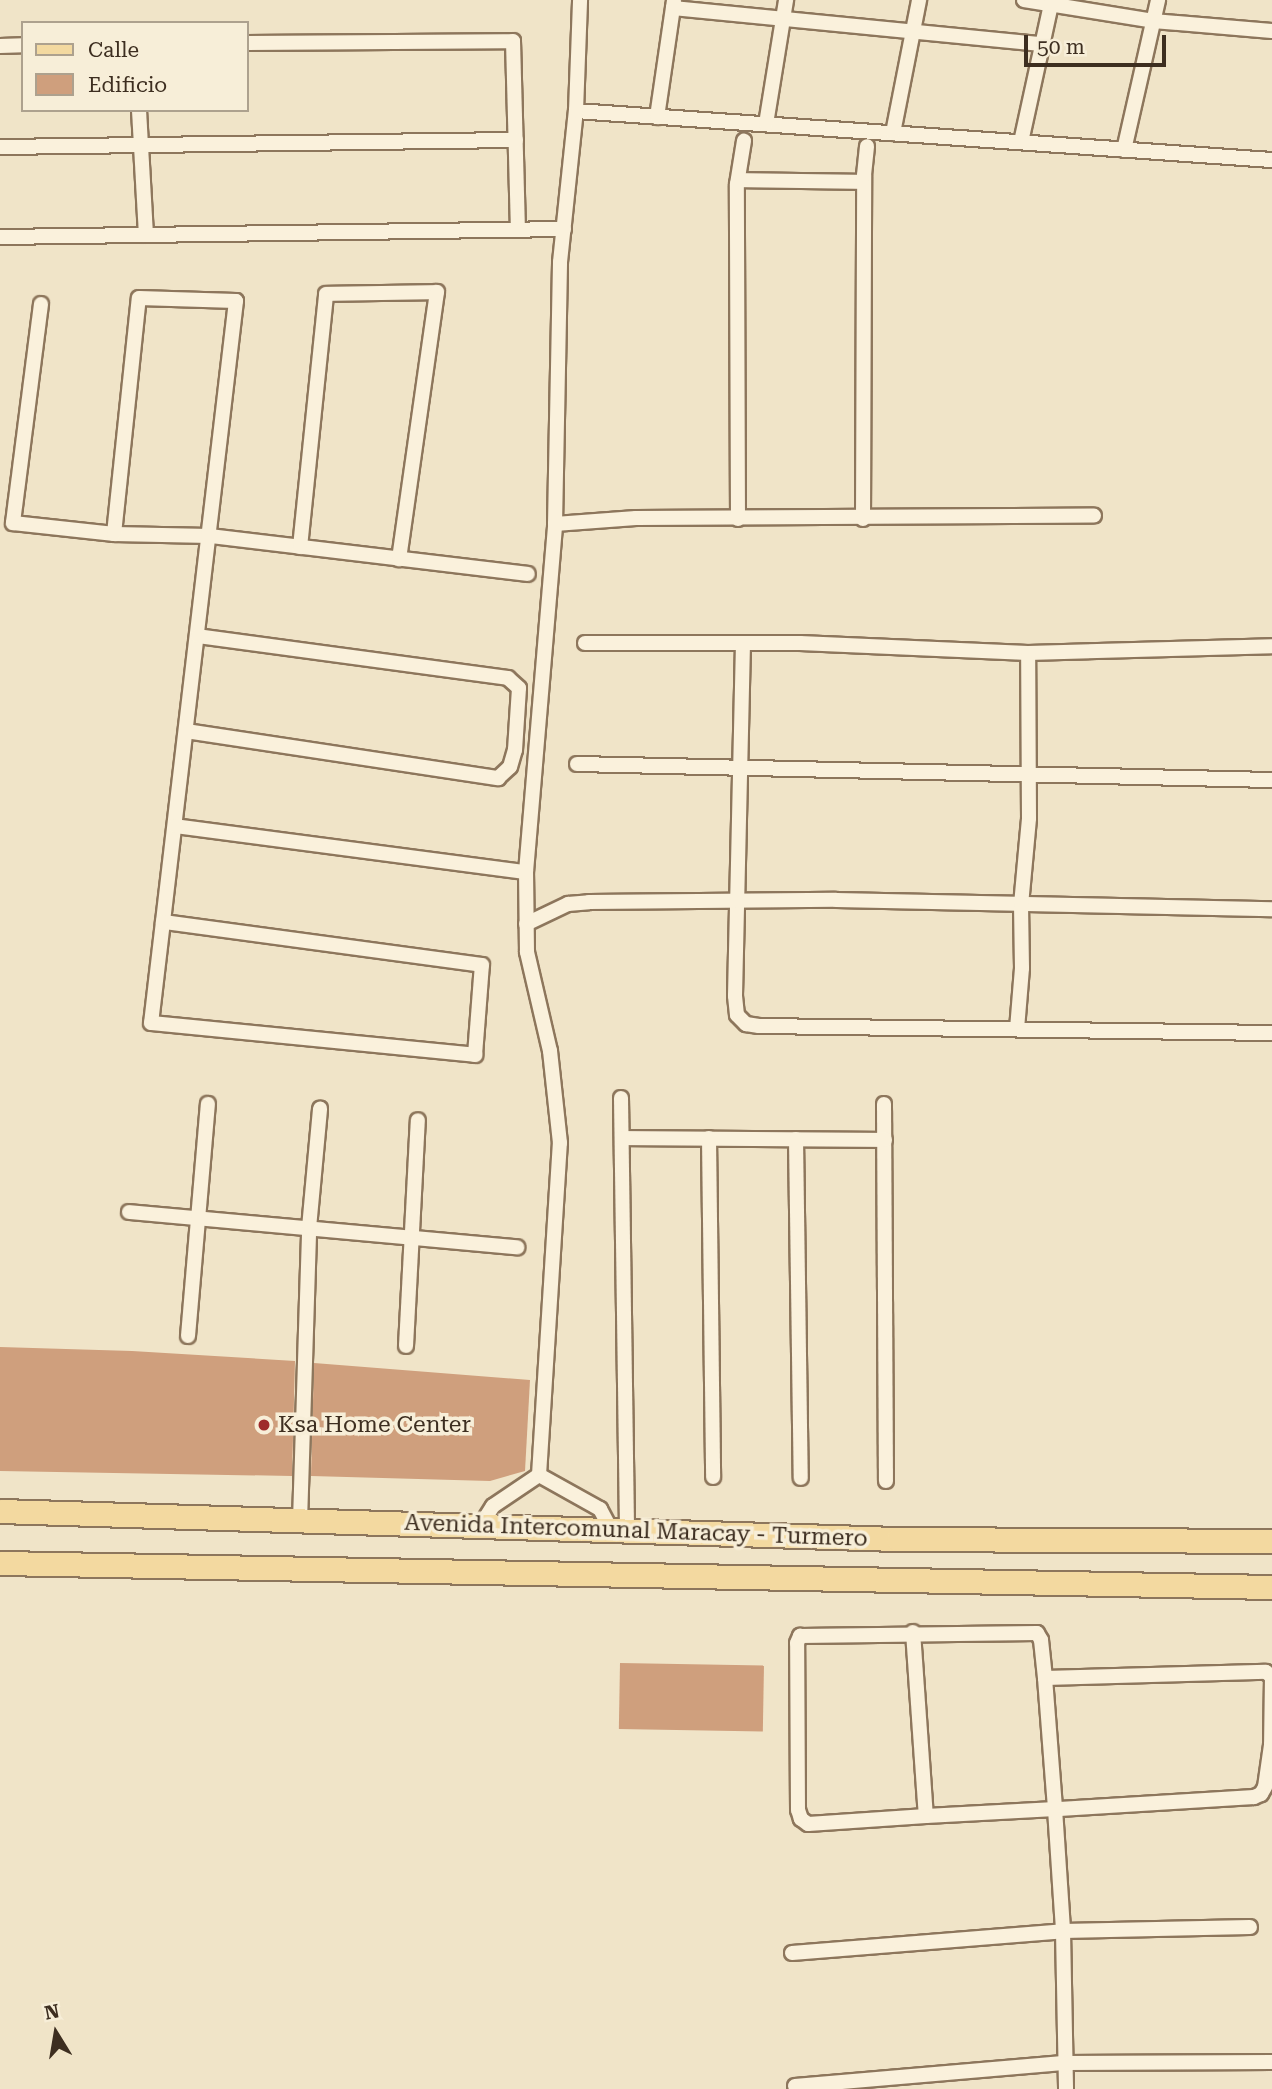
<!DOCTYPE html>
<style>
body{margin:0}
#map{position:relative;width:1272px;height:2089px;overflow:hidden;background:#f0e4c8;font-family:"Roboto Serif",serif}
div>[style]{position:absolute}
.building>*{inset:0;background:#cf9f7d;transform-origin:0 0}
.roads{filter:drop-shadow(2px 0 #8d765c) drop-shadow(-2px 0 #8d765c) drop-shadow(0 2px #8d765c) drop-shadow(0 -2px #8d765c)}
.minor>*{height:14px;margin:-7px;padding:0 7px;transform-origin:7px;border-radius:7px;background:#faf1dc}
.primary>*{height:23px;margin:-11.5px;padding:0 11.5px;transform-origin:11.5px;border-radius:11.5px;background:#f3d9a0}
.dots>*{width:19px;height:19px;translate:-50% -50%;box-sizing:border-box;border:4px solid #f7eed8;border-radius:50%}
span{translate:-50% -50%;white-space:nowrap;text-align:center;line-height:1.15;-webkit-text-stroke:7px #f7eed8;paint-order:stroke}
.poi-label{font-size:23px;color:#3d2e20}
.left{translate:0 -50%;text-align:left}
.street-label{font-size:23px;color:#3d2e20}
.legend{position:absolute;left:21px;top:21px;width:228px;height:91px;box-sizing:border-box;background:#f7eed8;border:2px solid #ada18e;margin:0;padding:9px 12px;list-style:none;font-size:21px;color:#3d2e20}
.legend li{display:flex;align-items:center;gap:14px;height:35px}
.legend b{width:35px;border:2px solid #ada18e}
.north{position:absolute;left:21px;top:1998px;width:70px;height:70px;-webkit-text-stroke:5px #f7eed8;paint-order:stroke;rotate:349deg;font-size:19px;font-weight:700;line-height:28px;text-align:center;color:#3d2e20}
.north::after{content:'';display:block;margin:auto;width:24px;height:32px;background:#3d2e20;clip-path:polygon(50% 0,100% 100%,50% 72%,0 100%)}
.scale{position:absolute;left:1024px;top:35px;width:142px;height:32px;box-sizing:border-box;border:4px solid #3d2e20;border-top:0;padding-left:9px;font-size:21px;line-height:24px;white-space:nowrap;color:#3d2e20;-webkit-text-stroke:5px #f7eed8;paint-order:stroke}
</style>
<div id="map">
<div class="building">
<i style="clip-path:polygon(0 1347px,132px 1351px,295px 1361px,292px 1476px,0 1471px)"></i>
<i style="clip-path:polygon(314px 1363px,530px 1380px,525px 1471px,490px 1481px,311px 1476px)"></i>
<i style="left:620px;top:1663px;width:144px;height:66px;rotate:1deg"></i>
</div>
<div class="roads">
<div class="minor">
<i style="left:1024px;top:0;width:131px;rotate:9.2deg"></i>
<i style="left:1153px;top:21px;width:119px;rotate:4.8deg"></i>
<i style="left:673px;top:8px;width:370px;rotate:5.6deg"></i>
<i style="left:247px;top:43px;width:266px;rotate:-0.4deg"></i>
<i style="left:513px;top:41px;width:189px;rotate:88.5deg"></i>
<i style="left:0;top:46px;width:23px;rotate:-2deg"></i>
<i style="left:139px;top:110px;width:125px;rotate:86.8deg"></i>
<i style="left:576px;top:111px;width:698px;rotate:4.03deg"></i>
<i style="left:657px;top:117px;width:118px;rotate:-81.7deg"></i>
<i style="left:766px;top:124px;width:126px;rotate:-80.8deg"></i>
<i style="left:893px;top:133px;width:136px;rotate:-78.9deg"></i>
<i style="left:1021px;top:142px;width:145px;rotate:-77.7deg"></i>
<i style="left:0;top:147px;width:516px;rotate:-0.78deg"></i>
<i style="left:1124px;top:150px;width:154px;rotate:-77.2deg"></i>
<i style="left:738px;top:180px;width:126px;rotate:0.9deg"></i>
<i style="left:0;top:237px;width:564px;rotate:-0.81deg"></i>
<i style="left:41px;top:304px;width:221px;rotate:97.3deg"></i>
<i style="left:13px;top:523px;width:102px;rotate:6.2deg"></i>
<i style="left:114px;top:534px;width:96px;rotate:1.2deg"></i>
<i style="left:210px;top:536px;width:320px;rotate:6.8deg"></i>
<i style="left:738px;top:519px;width:335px;rotate:-90.2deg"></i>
<i style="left:737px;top:184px;width:44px;rotate:-80.8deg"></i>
<i style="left:863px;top:519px;width:344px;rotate:-89.8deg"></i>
<i style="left:864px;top:175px;width:29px;rotate:-84deg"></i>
<i style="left:555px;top:524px;width:81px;rotate:-4.2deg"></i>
<i style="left:636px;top:518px;width:458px;rotate:-0.3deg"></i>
<i style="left:114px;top:534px;width:237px;rotate:-84deg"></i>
<i style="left:139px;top:298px;width:97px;rotate:1.8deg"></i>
<i style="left:236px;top:301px;width:727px;rotate:96.71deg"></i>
<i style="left:151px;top:1023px;width:326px;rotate:5.6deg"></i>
<i style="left:475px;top:1055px;width:90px;rotate:-85.6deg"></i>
<i style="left:482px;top:965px;width:322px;rotate:-172.3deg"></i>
<i style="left:300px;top:547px;width:254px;rotate:-84.1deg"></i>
<i style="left:326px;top:294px;width:111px;rotate:-1deg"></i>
<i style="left:437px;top:292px;width:270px;rotate:98.1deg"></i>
<i style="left:585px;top:643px;width:215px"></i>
<i style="left:800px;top:643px;width:228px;rotate:2.5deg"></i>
<i style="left:1028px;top:653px;width:244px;rotate:-1.6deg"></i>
<i style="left:743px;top:643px;width:353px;rotate:91.3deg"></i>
<i style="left:735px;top:996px;width:19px;rotate:84deg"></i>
<i style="left:737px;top:1015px;width:13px;rotate:45deg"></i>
<i style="left:746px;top:1024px;width:13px;rotate:9deg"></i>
<i style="left:759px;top:1026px;width:513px;rotate:0.78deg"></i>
<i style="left:186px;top:731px;width:316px;rotate:8.6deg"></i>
<i style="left:498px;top:778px;width:16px;rotate:-43deg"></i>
<i style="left:510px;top:767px;width:18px;rotate:-74deg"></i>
<i style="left:515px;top:750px;width:62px;rotate:-86.3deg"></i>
<i style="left:519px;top:688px;width:15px;rotate:-138deg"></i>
<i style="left:508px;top:678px;width:313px;rotate:-172.3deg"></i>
<i style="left:577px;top:764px;width:695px;rotate:1.32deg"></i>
<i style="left:175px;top:826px;width:354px;rotate:7.5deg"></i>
<i style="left:526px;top:924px;width:47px;rotate:-25.5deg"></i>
<i style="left:568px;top:904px;width:21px;rotate:-5deg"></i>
<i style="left:589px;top:902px;width:247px;rotate:-0.5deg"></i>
<i style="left:836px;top:900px;width:436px;rotate:1.2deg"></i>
<i style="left:1017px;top:1029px;width:61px;rotate:-85.3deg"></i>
<i style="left:1022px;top:968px;width:63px;rotate:-90.9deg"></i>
<i style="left:1021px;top:905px;width:87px;rotate:-84.7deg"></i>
<i style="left:1029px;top:818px;width:165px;rotate:-90.3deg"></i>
<i style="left:621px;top:1098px;width:431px;rotate:89.2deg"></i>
<i style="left:884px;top:1104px;width:377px;rotate:89.7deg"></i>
<i style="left:622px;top:1138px;width:263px;rotate:0.4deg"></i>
<i style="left:709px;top:1138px;width:339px;rotate:89.3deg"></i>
<i style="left:796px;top:1139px;width:339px;rotate:89.2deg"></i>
<i style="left:129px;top:1212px;width:390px;rotate:5.2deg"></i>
<i style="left:188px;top:1336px;width:233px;rotate:-85.1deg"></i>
<i style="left:406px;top:1346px;width:226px;rotate:-87deg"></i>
<i style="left:539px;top:1475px;width:333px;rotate:-86.4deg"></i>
<i style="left:560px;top:1143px;width:93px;rotate:-96.2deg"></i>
<i style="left:550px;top:1051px;width:102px;rotate:-103.1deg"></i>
<i style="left:527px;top:952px;width:80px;rotate:-90.7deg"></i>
<i style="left:526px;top:872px;width:349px;rotate:-85.2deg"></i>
<i style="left:555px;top:524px;width:262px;rotate:-88.9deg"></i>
<i style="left:560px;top:262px;width:152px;rotate:-84deg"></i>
<i style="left:576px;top:111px;width:111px;rotate:-87.9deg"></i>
<i style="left:539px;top:1475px;width:70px;rotate:29.1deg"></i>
<i style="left:600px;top:1509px;width:21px;rotate:62deg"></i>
<i style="left:300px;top:1521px;width:293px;rotate:-88.2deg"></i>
<i style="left:309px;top:1228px;width:120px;rotate:-84.7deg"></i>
<i style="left:481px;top:1525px;width:22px;rotate:-58deg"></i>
<i style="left:493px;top:1506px;width:55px;rotate:-34deg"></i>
<i style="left:913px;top:1632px;width:184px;rotate:86deg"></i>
<i style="left:1045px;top:1678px;width:221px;rotate:-1.6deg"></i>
<i style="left:1266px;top:1672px;width:8px;rotate:40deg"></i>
<i style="left:1272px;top:1677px;width:68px;rotate:90.8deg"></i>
<i style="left:1271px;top:1745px;width:42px;rotate:98.1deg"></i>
<i style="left:1265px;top:1787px;width:8px;rotate:120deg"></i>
<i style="left:1261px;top:1794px;width:8px;rotate:157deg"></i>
<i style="left:1254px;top:1797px;width:199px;rotate:176.5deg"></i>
<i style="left:1055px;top:1809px;width:129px;rotate:176.9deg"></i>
<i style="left:926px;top:1816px;width:118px;rotate:176.1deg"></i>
<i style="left:808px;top:1824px;width:9px;rotate:-144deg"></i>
<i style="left:801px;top:1819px;width:9px;rotate:-108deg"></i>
<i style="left:798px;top:1810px;width:167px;rotate:-90.3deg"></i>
<i style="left:797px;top:1643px;width:8px;rotate:-67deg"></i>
<i style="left:800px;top:1636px;width:237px;rotate:-0.7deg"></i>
<i style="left:1037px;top:1633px;width:8px;rotate:60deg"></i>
<i style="left:1041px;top:1640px;width:38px;rotate:84deg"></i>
<i style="left:1045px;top:1678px;width:131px;rotate:85.6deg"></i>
<i style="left:1055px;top:1809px;width:122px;rotate:86.2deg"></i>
<i style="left:1063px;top:1931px;width:158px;rotate:88.9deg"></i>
<i style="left:792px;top:1953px;width:272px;rotate:-4.6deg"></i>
<i style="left:1063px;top:1931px;width:187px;rotate:-1.2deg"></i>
<i style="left:795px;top:2086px;width:272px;rotate:-4.9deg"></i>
<i style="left:1066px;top:2063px;width:206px;rotate:-0.3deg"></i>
</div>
<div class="primary">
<i style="left:0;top:1511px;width:898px;rotate:1.79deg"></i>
<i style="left:898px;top:1539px;width:374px;rotate:0.3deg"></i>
<i style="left:0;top:1563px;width:1272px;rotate:1.08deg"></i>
</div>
</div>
<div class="dots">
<i style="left:264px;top:1425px;background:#9e2a2b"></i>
</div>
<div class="poi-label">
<span class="left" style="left:278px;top:1425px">Ksa Home Center</span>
</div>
<div class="street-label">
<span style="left:636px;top:1531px;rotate:2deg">Avenida Intercomunal Maracay - Turmero</span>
</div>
<ul class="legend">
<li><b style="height:9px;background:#f3d9a0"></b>Calle</li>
<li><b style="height:19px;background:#cf9f7d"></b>Edificio</li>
</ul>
<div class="north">N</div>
<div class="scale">50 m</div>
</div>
